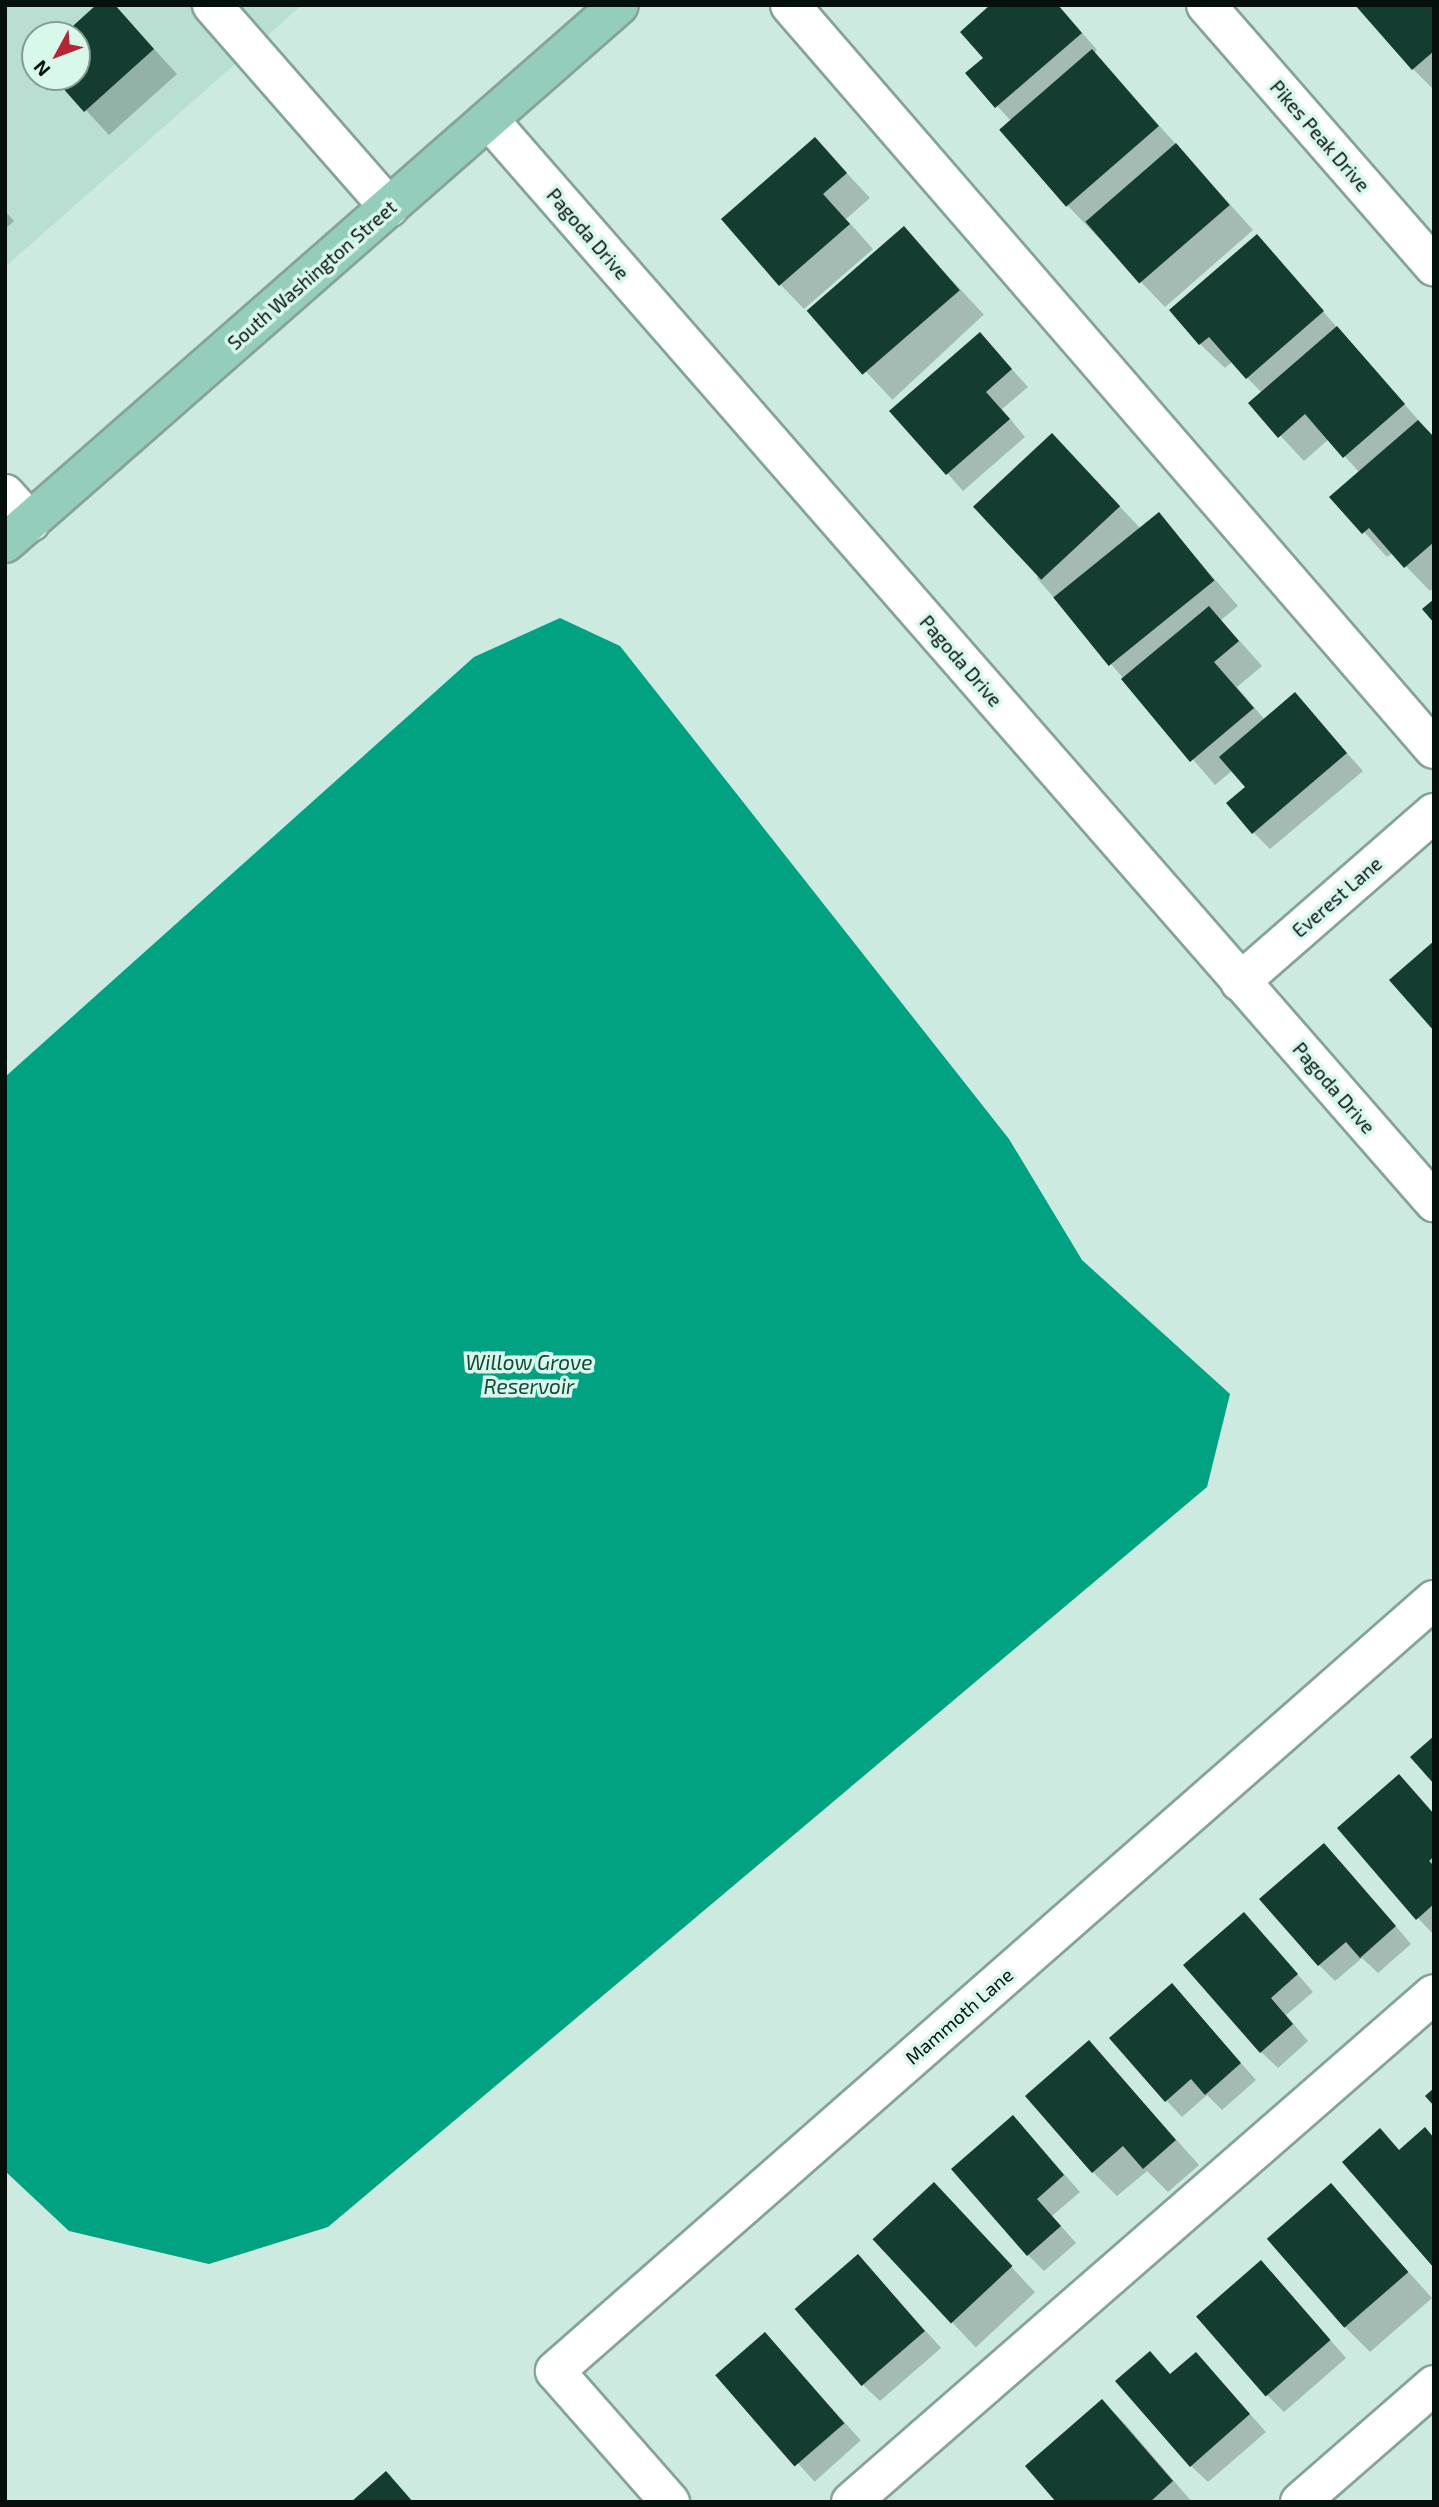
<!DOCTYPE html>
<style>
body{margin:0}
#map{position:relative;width:1439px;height:2507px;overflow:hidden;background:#cceadf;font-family:"Exo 2",sans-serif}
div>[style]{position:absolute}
.built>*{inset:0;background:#b8dfd1}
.water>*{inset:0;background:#00a281}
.shadow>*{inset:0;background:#0003;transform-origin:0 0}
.building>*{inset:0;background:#143c31;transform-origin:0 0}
.roads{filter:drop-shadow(2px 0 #85a398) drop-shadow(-2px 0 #85a398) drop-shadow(0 2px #85a398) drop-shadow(0 -2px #85a398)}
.minor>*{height:38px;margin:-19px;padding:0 19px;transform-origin:19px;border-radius:19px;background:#fff}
.major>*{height:38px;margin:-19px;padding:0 19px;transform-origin:19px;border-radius:19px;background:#94cdbc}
span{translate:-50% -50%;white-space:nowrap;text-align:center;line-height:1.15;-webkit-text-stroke:7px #d9f8ec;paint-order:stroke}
.street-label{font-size:19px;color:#050f0c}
.water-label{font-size:21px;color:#12483a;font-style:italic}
.frame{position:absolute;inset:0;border:7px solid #050f0c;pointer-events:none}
.north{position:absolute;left:21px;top:21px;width:70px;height:70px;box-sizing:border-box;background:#d9f8ec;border:2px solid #849b92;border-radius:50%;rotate:229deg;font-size:19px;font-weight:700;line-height:28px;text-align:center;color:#050f0c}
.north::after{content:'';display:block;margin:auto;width:24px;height:32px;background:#b62535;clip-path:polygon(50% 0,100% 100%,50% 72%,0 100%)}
</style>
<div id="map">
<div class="built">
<i style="clip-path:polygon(evenodd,5px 5px,302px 5px,5px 267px,5px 5px,35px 35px,77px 35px,77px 77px,35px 77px,35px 35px)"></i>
</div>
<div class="water">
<i style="clip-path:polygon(560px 618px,620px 646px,1009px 1139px,1082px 1260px,1230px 1394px,1207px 1487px,328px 2227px,209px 2264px,69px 2231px,5px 2171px,5px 1077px,474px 657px)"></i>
</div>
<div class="shadow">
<i style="clip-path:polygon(114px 5px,177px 74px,109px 135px,55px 77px,77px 77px,77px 35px,65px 35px)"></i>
<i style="clip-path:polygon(1058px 5px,1097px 50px,1094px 53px,1253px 230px,1165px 307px,1067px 205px,1011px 121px,967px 73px)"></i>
<i style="clip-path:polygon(1434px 5px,1434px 90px,1413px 69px)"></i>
<i style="clip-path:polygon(815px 139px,870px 198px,846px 219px,873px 249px,804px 309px,780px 284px)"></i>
<i style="clip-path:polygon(5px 211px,14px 221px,5px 229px)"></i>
<i style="left:904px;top:229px;width:117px;height:125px;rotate:47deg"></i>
<i style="clip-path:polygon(1257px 236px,1434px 438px,1434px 587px,1430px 591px,1393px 553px,1387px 557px,1332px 497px,1360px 473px,1329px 439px,1304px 461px,1250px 403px,1262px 393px,1232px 362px,1225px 368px,1200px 344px)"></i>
<i style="clip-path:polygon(980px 334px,1028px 387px,1002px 409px,1025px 437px,963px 491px,892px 411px)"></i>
<i style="clip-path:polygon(1084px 469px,1141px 529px,1159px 515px,1238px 606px,1221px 620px,1262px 666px,1237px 687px,1265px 720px,1295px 695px,1363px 771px,1270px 849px,1254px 833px,1247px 788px,1233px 770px,1215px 785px,1037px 578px)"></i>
<i style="clip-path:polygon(1399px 1777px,1434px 1814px,1434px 1935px,1418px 1918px)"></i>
<i style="clip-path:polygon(1340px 1861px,1411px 1944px,1378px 1973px,1362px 1958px,1335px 1981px,1319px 1965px)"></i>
<i style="clip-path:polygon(1260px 1931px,1313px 1992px,1286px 2015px,1308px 2041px,1278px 2068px,1261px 2052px)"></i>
<i style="clip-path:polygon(1172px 1986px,1256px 2080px,1222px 2110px,1207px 2095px,1182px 2117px,1166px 2100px)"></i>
<i style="clip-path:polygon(1089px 2042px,1199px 2165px,1168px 2192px,1147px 2171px,1117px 2196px,1093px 2172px)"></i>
<i style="clip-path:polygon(1029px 2134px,1080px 2192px,1052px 2216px,1076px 2243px,1044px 2271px,1028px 2255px)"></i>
<i style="left:934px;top:2184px;width:148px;height:81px;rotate:47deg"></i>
<i style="clip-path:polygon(1331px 2186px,1432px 2298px,1370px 2352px,1345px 2327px)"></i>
<i style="clip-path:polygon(858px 2256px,941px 2348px,880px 2401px,863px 2385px)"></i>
<i style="clip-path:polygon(1277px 2279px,1346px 2358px,1284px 2412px,1267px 2395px)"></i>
<i style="left:765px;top:2334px;width:143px;height:62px;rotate:48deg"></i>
<i style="clip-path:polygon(1196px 2354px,1266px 2432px,1208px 2482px,1191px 2466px,1171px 2376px)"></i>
<i style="clip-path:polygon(1102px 2401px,1126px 2425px,1192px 2502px,1058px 2502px)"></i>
</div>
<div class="building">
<i style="clip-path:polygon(96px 5px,115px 5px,154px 49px,84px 112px,53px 77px,77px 77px,77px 35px,63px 35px)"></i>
<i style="clip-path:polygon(990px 5px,1058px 5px,1082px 33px,995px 108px,965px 73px,983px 58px,960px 32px)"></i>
<i style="clip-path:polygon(1355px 5px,1434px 5px,1434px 51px,1412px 70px)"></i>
<i style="left:1092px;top:49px;width:102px;height:123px;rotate:49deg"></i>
<i style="clip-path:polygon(815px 137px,847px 173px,823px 194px,850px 224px,779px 286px,721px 219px)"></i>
<i style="left:1176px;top:143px;width:82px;height:120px;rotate:49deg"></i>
<i style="left:904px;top:226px;width:85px;height:129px;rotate:49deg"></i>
<i style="clip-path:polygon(1257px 234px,1324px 311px,1246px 379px,1209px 337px,1199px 345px,1169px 310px)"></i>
<i style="clip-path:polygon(1337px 326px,1405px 404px,1343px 458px,1305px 414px,1278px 438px,1248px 403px)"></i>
<i style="clip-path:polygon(980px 332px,1012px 369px,986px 392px,1010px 419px,946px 475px,889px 411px)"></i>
<i style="clip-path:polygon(1418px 420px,1434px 437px,1434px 542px,1404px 568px,1369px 528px,1362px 534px,1329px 497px)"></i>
<i style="left:1052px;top:433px;width:100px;height:108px;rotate:47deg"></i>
<i style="left:1159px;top:512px;width:88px;height:136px;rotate:51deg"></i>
<i style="clip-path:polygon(1434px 599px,1434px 623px,1422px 609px)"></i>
<i style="clip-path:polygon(1209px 606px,1239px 641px,1214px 662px,1254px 708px,1190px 762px,1121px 679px)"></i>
<i style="clip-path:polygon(1295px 692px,1347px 753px,1252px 834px,1226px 803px,1245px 787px,1219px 757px)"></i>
<i style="clip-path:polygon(1434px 941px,1434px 1031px,1389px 980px)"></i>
<i style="clip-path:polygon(1434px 1736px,1434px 1784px,1410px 1757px)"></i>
<i style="clip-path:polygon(1399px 1774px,1434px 1814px,1434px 1856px,1429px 1861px,1434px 1866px,1434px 1904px,1416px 1920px,1337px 1828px)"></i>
<i style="clip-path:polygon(1324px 1843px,1396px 1926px,1360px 1958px,1346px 1942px,1318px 1966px,1259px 1899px)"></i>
<i style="clip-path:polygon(1244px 1912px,1298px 1974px,1271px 1998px,1293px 2024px,1260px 2053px,1183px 1965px)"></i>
<i style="clip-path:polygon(1172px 1983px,1241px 2063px,1205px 2095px,1191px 2079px,1165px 2102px,1109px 2038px)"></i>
<i style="clip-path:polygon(1089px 2040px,1176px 2140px,1143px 2169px,1123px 2146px,1092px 2173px,1025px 2096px)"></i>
<i style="clip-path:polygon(1434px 2088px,1434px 2106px,1425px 2096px)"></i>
<i style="clip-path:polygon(1013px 2115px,1064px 2175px,1037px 2199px,1061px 2226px,1027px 2256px,951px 2169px)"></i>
<i style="clip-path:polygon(1425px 2127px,1434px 2138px,1434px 2268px,1342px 2162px,1380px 2128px,1399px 2150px)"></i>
<i style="left:934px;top:2182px;width:115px;height:84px;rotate:47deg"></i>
<i style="left:1331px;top:2183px;width:118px;height:85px;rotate:49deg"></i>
<i style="left:858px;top:2254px;width:102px;height:84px;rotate:49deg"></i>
<i style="left:1261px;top:2260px;width:106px;height:86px;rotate:49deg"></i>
<i style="left:765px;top:2332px;width:121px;height:66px;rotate:49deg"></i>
<i style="clip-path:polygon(1150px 2351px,1170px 2374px,1196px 2352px,1250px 2414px,1190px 2467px,1115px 2381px)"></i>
<i style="clip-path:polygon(1102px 2399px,1173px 2481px,1150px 2502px,1056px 2502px,1025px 2466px)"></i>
<i style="clip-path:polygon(386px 2471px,413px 2502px,351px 2502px)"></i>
</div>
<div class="roads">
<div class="minor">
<i style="left:212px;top:5px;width:269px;rotate:48.8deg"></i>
<i style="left:790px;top:5px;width:984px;rotate:49.12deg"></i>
<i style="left:1206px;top:5px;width:347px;rotate:48.9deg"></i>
<i style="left:489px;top:120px;width:1437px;rotate:48.87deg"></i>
<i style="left:5px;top:494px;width:38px;rotate:48deg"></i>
<i style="left:1240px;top:982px;width:257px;rotate:-41.1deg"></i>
<i style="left:670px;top:2502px;width:174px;rotate:-131.3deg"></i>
<i style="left:555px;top:2371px;width:1169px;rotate:-41.26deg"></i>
<i style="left:851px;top:2502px;width:773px;rotate:-41.07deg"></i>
<i style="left:1300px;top:2502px;width:178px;rotate:-41.1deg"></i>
</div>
<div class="major">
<i style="left:5px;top:543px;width:816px;rotate:-41.23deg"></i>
</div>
</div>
<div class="street-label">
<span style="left:1320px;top:136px;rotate:49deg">Pikes Peak Drive</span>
<span style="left:588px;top:234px;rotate:49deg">Pagoda Drive</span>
<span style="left:312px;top:275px;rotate:-41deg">South Washington Street</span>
<span style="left:961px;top:661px;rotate:49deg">Pagoda Drive</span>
<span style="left:1337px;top:897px;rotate:-41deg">Everest Lane</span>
<span style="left:1334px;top:1088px;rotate:49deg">Pagoda Drive</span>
<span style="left:959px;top:2016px;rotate:-41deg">Mammoth Lane</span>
</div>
<div class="water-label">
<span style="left:529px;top:1374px">Willow Grove<br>Reservoir</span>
</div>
<div class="frame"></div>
<div class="north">N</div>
</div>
